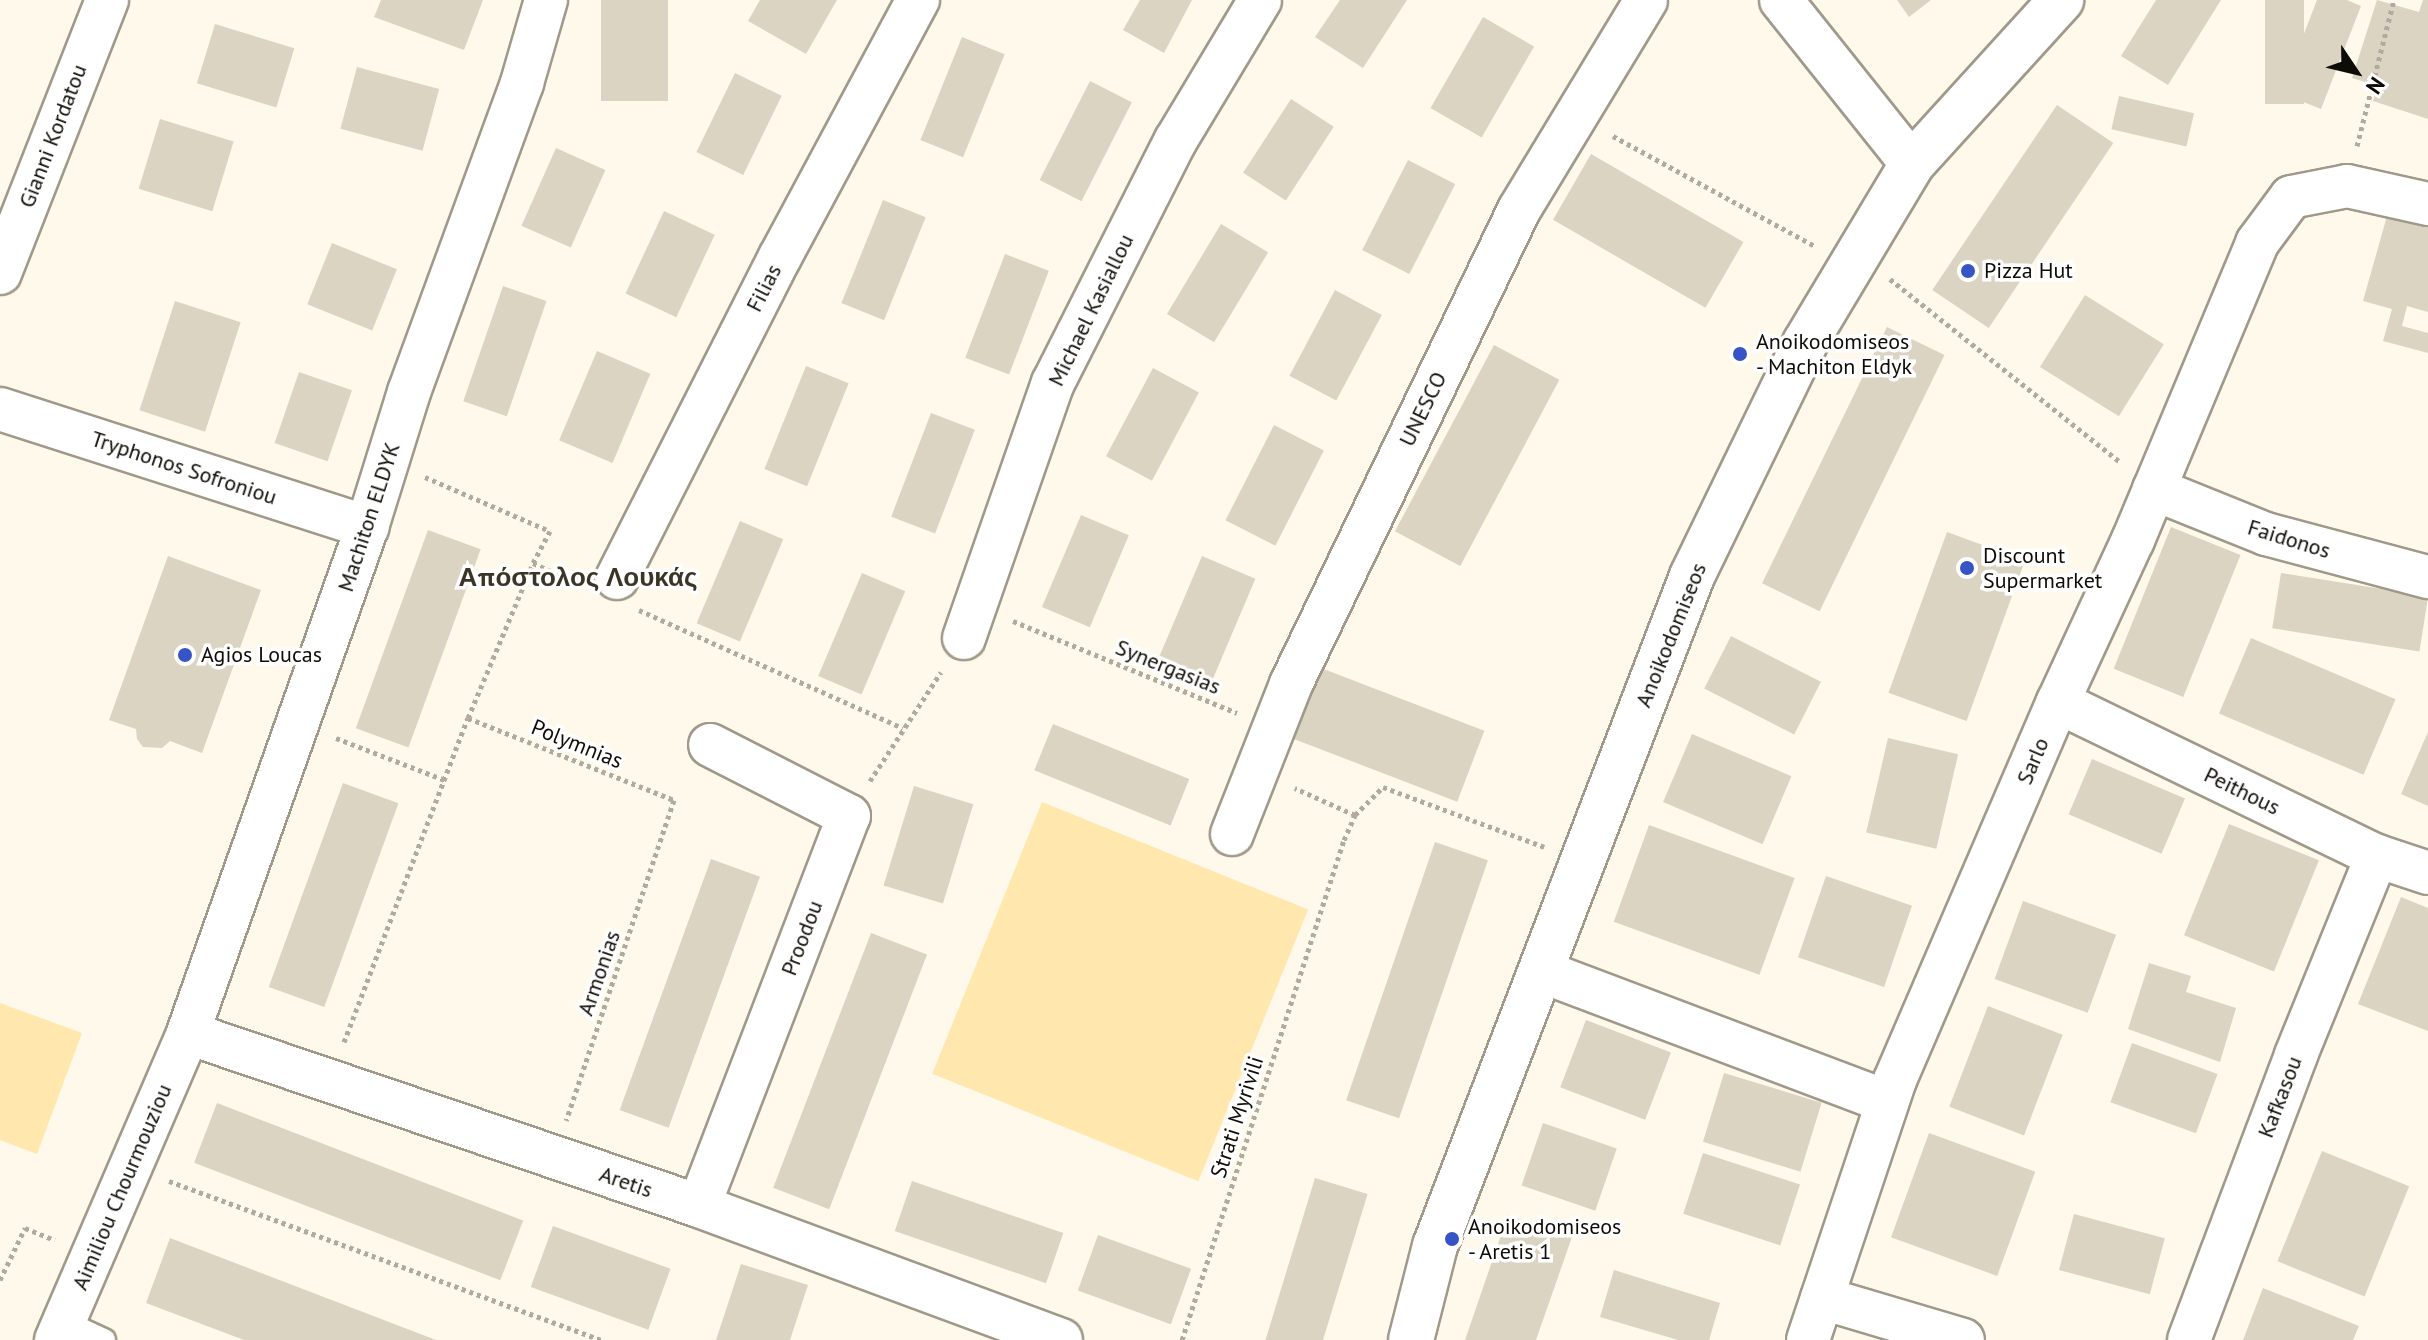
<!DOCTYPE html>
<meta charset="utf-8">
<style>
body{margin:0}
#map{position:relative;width:2428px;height:1340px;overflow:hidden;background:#fef9eb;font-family:"PT Sans",sans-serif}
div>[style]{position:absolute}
.green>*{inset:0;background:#ffe7ad;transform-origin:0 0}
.building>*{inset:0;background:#dbd4c3;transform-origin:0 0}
.path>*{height:5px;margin-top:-2.5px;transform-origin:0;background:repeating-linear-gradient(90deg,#b0aba0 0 4px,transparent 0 8px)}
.roads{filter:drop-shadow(2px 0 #a09989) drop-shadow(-2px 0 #a09989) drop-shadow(0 2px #a09989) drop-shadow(0 -2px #a09989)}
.lane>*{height:22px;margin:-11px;padding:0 11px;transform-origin:11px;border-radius:11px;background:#fff}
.street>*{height:42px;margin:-21px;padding:0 21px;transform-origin:21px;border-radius:21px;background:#fff}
.secondary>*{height:44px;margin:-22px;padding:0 22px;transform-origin:22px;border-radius:22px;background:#fff}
.dots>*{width:22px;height:22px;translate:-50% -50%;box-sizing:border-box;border:4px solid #fff;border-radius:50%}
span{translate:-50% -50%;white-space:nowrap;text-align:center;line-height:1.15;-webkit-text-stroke:7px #fff;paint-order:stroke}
.street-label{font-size:22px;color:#0e0c06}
.poi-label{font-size:22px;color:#0e0c06}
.left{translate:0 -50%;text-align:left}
.quarter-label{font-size:26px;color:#3a3527;font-weight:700}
.north{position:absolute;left:2316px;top:32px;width:80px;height:80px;-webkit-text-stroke:6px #fff;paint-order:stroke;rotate:125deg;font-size:22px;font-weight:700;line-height:32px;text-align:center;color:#0e0c06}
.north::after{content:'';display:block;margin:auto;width:28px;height:36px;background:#0e0c06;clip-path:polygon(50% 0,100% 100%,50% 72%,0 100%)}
</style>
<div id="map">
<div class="green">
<i style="left:1042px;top:802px;width:287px;height:293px;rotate:22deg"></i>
<i style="clip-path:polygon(0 1003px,82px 1033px,37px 1154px,0 1140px)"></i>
</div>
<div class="building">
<i style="clip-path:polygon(381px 0,483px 0,464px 50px,374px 17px)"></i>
<i style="left:601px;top:0;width:67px;height:101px"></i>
<i style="clip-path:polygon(760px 0,837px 0,806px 54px,748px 21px)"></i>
<i style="clip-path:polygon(1140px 0,1192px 0,1164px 53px,1123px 30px)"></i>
<i style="clip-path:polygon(1340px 0,1407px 0,1363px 68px,1315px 37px)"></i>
<i style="clip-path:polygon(1897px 0,1931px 0,1909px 17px)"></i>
<i style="clip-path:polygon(2156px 0,2221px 0,2168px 85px,2121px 56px)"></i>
<i style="left:2265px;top:0;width:39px;height:104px"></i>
<i style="clip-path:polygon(2317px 0,2347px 0,2361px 6px,2321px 109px,2281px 93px)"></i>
<i style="clip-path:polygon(2377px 0,2419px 12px,2423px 0,2428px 0,2428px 119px,2373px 101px,2378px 86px,2352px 78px)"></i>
<i style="left:1483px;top:17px;width:59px;height:105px;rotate:30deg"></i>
<i style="left:215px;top:24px;width:83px;height:62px;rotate:17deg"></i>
<i style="left:962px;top:37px;width:46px;height:111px;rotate:22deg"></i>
<i style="left:357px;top:67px;width:85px;height:64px;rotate:15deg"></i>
<i style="left:735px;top:73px;width:52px;height:88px;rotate:26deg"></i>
<i style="left:1090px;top:81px;width:47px;height:111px;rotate:27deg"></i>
<i style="left:2119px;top:96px;width:77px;height:34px;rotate:13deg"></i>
<i style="left:1291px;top:99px;width:51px;height:88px;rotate:33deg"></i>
<i style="left:2057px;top:105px;width:68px;height:223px;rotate:34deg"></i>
<i style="left:160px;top:119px;width:77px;height:73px;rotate:17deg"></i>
<i style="left:556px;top:148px;width:54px;height:85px;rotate:24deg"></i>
<i style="left:1591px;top:154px;width:176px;height:76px;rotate:30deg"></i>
<i style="left:1408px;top:160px;width:53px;height:101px;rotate:27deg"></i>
<i style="left:883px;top:200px;width:46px;height:111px;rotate:22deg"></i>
<i style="left:664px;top:211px;width:56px;height:91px;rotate:25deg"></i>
<i style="clip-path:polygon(2387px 216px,2428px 227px,2428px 312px,2407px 306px,2402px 326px,2428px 333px,2428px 353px,2383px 341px,2392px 309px,2363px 301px)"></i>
<i style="left:1221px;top:224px;width:55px;height:105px;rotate:31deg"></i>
<i style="left:332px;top:243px;width:70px;height:66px;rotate:22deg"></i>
<i style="left:1005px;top:254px;width:47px;height:111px;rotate:21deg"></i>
<i style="left:503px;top:286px;width:46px;height:122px;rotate:19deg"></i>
<i style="left:1335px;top:290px;width:53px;height:97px;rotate:28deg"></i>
<i style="left:2085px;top:295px;width:93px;height:85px;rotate:32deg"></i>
<i style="left:175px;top:301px;width:69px;height:115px;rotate:18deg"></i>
<i style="left:1887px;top:327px;width:64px;height:285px;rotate:26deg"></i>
<i style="left:1494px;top:345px;width:74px;height:211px;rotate:28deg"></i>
<i style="left:597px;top:351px;width:58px;height:97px;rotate:23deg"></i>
<i style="left:806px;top:366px;width:46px;height:111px;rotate:22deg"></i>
<i style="left:1153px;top:368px;width:52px;height:100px;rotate:28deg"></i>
<i style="left:299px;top:372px;width:56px;height:75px;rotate:19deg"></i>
<i style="left:931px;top:413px;width:47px;height:111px;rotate:21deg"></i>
<i style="left:1274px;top:425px;width:56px;height:107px;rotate:27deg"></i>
<i style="left:1081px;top:515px;width:52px;height:100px;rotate:23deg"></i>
<i style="left:740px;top:521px;width:47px;height:111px;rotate:23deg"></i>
<i style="left:2171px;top:527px;width:75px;height:153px;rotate:22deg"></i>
<i style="left:428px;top:530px;width:56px;height:211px;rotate:20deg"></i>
<i style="left:1947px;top:532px;width:83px;height:171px;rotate:20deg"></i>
<i style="clip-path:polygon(168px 556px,261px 590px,202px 753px,170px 741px,162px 748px,143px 747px,137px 739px,136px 729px,109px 720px)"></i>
<i style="left:1202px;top:556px;width:58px;height:109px;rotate:23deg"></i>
<i style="left:862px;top:573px;width:47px;height:112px;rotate:23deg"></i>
<i style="left:2281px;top:573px;width:149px;height:56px;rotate:9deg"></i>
<i style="left:1731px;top:636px;width:101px;height:59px;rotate:27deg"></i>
<i style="left:2251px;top:638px;width:157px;height:82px;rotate:23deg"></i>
<i style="left:1321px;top:668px;width:175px;height:76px;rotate:21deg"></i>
<i style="left:1053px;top:724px;width:147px;height:50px;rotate:22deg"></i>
<i style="clip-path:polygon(2428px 732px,2428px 806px,2401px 794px)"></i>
<i style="left:1692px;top:734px;width:108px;height:74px;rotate:23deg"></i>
<i style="left:1888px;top:738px;width:72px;height:97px;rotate:13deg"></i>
<i style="left:2092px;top:759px;width:101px;height:60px;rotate:23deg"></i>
<i style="left:343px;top:783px;width:59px;height:217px;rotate:20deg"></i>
<i style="left:914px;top:786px;width:62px;height:104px;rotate:17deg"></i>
<i style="left:2229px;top:824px;width:97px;height:120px;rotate:22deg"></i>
<i style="left:1649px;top:825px;width:155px;height:103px;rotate:20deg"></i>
<i style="left:1435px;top:842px;width:56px;height:273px;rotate:19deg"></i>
<i style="left:711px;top:859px;width:52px;height:267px;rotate:20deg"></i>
<i style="left:1826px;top:876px;width:91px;height:86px;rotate:19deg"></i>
<i style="clip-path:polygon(2401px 897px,2428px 908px,2428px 1031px,2358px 1004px)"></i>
<i style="left:2023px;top:901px;width:99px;height:83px;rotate:20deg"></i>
<i style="left:871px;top:933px;width:60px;height:273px;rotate:21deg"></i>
<i style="clip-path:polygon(2149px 963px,2191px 976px,2186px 992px,2236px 1008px,2220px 1062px,2128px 1029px)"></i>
<i style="left:1988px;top:1006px;width:80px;height:108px;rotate:21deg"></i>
<i style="left:1586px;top:1020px;width:91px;height:72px;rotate:21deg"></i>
<i style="left:2132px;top:1043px;width:91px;height:63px;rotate:20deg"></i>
<i style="left:1724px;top:1073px;width:102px;height:72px;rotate:17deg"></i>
<i style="left:217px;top:1103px;width:328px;height:64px;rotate:21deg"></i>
<i style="left:1543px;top:1123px;width:78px;height:66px;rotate:19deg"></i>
<i style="left:1929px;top:1133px;width:113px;height:111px;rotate:20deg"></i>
<i style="left:2322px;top:1151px;width:94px;height:119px;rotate:22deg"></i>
<i style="left:1703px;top:1153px;width:102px;height:64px;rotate:18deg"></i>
<i style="left:1315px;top:1178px;width:55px;height:170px;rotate:17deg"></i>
<i style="left:912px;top:1181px;width:160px;height:53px;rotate:19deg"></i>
<i style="left:2074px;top:1214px;width:94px;height:58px;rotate:15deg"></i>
<i style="clip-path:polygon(1508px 1215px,1572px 1237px,1536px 1340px,1465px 1340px)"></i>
<i style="left:553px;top:1226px;width:125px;height:65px;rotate:20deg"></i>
<i style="left:1098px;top:1235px;width:99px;height:59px;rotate:20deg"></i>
<i style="clip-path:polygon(170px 1238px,436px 1340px,244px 1340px,146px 1303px)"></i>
<i style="clip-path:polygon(741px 1264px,808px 1285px,790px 1340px,716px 1340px)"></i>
<i style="clip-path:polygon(1614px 1270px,1720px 1303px,1709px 1340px,1678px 1340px,1600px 1317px)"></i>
<i style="clip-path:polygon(2263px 1288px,2359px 1326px,2353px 1340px,2243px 1340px)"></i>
</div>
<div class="path">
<i style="left:1613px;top:136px;width:230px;rotate:28.6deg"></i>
<i style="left:2357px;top:146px;width:151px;rotate:-75.8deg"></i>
<i style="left:1890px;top:279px;width:294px;rotate:38.5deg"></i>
<i style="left:425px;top:477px;width:136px;rotate:23.4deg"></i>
<i style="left:550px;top:531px;width:36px;rotate:118deg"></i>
<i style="left:639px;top:610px;width:289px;rotate:24.1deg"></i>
<i style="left:1013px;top:621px;width:242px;rotate:22.3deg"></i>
<i style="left:468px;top:718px;width:222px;rotate:21.7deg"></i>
<i style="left:674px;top:800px;width:338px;rotate:108.6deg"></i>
<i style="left:336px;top:738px;width:117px;rotate:21.1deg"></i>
<i style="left:870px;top:781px;width:130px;rotate:-56.9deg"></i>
<i style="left:1355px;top:815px;width:40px;rotate:-45deg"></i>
<i style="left:1383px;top:787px;width:172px;rotate:20.4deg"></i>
<i style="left:344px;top:1042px;width:347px;rotate:-69.1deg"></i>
<i style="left:468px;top:718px;width:168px;rotate:-67.2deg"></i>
<i style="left:533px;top:563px;width:46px;rotate:24.3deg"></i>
<i style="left:169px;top:1181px;width:461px;rotate:20.2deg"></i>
<i style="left:0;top:1280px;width:58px;rotate:-64.3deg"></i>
<i style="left:25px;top:1228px;width:32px;rotate:22deg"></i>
<i style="left:1182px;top:1340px;width:526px;rotate:-72.05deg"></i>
<i style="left:1344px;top:840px;width:27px;rotate:-66deg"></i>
<i style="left:1355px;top:815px;width:66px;rotate:-155.8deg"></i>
</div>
<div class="roads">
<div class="lane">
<i style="left:65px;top:1322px;width:43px;rotate:24.8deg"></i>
</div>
<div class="street">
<i style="left:1781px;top:0;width:210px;rotate:51.4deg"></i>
<i style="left:0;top:273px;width:293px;rotate:-68.6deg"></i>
<i style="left:0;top:409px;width:386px;rotate:17.8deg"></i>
<i style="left:2154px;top:489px;width:121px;rotate:21.9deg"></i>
<i style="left:2266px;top:534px;width:168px;rotate:14.9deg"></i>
<i style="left:617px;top:578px;width:360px;rotate:-63.1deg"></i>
<i style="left:780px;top:257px;width:292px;rotate:-61.8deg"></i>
<i style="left:964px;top:638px;width:270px;rotate:-70.8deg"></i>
<i style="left:1053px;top:383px;width:272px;rotate:-63.2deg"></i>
<i style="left:1176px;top:140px;width:163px;rotate:-59deg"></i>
<i style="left:2058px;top:702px;width:354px;rotate:25.8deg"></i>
<i style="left:2377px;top:856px;width:54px;rotate:18.4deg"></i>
<i style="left:1232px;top:834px;width:161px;rotate:-68.5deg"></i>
<i style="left:1291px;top:684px;width:526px;rotate:-64.31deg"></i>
<i style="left:1519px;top:210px;width:245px;rotate:-58.8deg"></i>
<i style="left:1541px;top:971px;width:370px;rotate:20.7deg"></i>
<i style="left:188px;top:1033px;width:539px;rotate:18.7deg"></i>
<i style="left:699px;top:1206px;width:386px;rotate:20.3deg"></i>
<i style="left:699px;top:1206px;width:418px;rotate:-69deg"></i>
<i style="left:849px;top:816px;width:156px;rotate:-152.9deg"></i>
<i style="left:1822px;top:1298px;width:147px;rotate:16.6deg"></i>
<i style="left:56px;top:1340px;width:334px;rotate:-66.7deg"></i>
<i style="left:188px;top:1033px;width:537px;rotate:-70.52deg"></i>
<i style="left:367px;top:527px;width:141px;rotate:-72.7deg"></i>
<i style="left:409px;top:392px;width:329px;rotate:-69.9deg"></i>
<i style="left:522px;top:83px;width:86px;rotate:-73.9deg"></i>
<i style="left:1808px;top:1340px;width:274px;rotate:-71.5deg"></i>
<i style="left:1895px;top:1080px;width:412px;rotate:-66.7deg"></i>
<i style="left:2058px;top:702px;width:179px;rotate:-65.2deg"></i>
<i style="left:2133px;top:540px;width:322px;rotate:-67.3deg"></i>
<i style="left:2257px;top:243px;width:57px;rotate:-53.5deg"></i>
<i style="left:2291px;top:197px;width:57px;rotate:-11.1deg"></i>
<i style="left:2347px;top:186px;width:83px;rotate:12.5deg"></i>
<i style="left:2189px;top:1340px;width:304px;rotate:-69.4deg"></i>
<i style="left:2296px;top:1055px;width:215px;rotate:-67.9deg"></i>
</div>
<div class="secondary">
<i style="left:1411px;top:1340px;width:97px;rotate:-75.7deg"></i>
<i style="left:1435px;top:1246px;width:718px;rotate:-69.01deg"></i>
<i style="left:1692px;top:576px;width:259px;rotate:-64.1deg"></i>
<i style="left:1805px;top:343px;width:209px;rotate:-59.1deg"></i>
<i style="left:1912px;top:164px;width:222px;rotate:-47.7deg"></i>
</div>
</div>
<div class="dots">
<i style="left:1968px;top:271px;background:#3654c6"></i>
<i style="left:1740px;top:354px;background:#3654c6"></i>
<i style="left:1967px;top:568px;background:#3654c6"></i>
<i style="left:185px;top:655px;background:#3654c6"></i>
<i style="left:1452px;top:1239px;background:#3654c6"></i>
</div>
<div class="street-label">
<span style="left:53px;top:136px;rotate:-69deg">Gianni Kordatou</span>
<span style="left:764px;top:288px;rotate:-63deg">Filias</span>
<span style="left:1091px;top:310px;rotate:-64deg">Michael Kasiallou</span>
<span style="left:1423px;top:409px;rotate:-64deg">UNESCO</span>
<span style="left:184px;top:468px;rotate:18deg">Tryphonos Sofroniou</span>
<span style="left:369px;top:517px;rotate:-72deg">Machiton ELDYK</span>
<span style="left:2289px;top:539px;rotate:17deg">Faidonos</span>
<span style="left:1671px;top:635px;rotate:-68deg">Anoikodomiseos</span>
<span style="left:1168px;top:667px;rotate:22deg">Synergasias</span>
<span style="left:577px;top:744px;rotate:22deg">Polymnias</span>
<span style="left:2033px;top:761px;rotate:-67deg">Sarlo</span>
<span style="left:2242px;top:791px;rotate:26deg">Peithous</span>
<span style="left:802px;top:938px;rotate:-69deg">Proodou</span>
<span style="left:599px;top:973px;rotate:-71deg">Armonias</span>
<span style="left:2280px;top:1097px;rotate:-69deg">Kafkasou</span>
<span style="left:1237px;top:1117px;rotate:-72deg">Strati Myrivili</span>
<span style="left:626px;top:1182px;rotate:19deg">Aretis</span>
<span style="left:122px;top:1187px;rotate:-67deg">Aimiliou Chourmouziou</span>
</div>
<div class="poi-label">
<span class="left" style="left:1984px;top:271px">Pizza Hut</span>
<span class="left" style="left:1756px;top:354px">Anoikodomiseos<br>- Machiton Eldyk</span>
<span class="left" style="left:1983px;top:568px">Discount<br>Supermarket</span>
<span class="left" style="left:201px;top:655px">Agios Loucas</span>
<span class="left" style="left:1468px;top:1239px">Anoikodomiseos<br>- Aretis 1</span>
</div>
<div class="quarter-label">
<span style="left:578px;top:577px">Απόστολος Λουκάς</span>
</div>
<div class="north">N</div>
</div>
